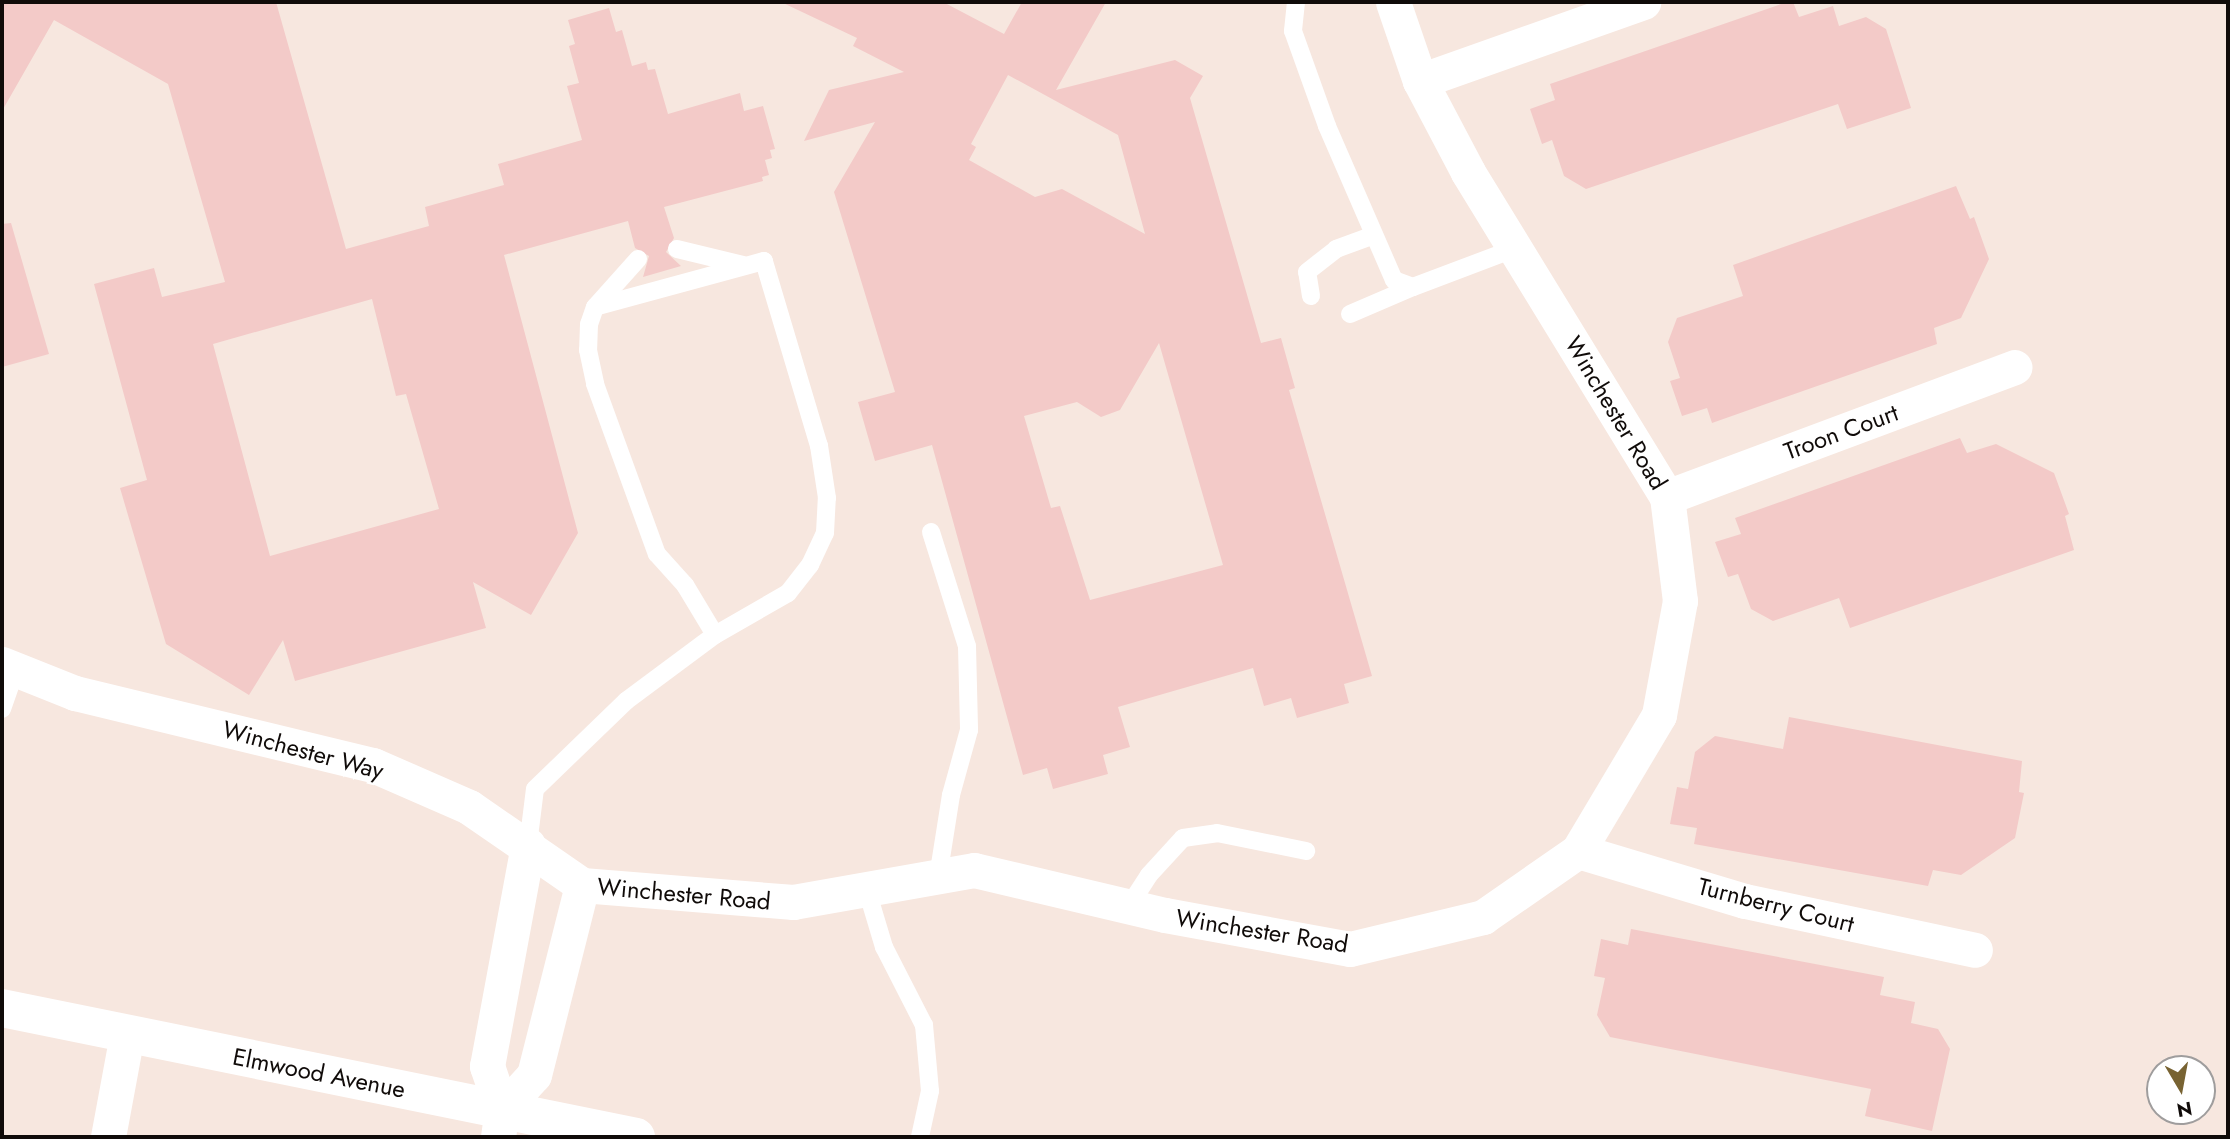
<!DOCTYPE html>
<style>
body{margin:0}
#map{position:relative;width:2230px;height:1139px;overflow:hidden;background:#f7e7df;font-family:Jost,sans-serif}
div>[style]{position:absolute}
.building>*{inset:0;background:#f3cac8}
.lane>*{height:18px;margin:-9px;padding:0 9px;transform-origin:9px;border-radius:9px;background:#fff}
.street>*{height:35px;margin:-17.5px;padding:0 17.5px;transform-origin:17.5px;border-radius:17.5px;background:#fff}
.secondary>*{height:38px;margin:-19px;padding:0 19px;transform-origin:19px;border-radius:19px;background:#fff}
span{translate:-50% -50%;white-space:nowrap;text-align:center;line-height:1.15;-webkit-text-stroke:5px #fff;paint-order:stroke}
.street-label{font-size:24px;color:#100b09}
.frame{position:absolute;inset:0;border:4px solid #100b09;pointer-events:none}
.north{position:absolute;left:2146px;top:1055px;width:70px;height:70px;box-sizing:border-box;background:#fff;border:2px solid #9f9d9d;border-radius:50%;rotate:170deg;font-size:19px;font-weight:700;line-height:28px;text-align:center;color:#100b09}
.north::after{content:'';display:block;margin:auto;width:24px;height:32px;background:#786332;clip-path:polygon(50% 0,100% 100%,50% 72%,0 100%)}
</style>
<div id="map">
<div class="building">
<i style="clip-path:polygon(evenodd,2px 2px,276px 2px,346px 249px,429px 226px,425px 207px,504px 185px,498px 164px,582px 140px,567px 86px,579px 83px,569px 46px,575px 44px,568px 20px,609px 8px,616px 32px,622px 30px,632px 66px,646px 62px,648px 70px,655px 69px,668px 114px,740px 93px,744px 111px,763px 106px,775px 149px,770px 150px,772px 158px,765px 160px,769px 175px,762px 177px,763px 181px,664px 207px,674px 238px,666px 252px,681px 266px,643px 277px,649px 256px,635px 248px,628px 221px,504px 255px,578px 533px,531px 615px,473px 582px,486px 628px,295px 681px,283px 640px,249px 695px,166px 644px,120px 488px,147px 480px,94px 284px,154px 268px,162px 297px,225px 282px,168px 84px,54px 20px,2px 111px,2px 2px,372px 299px,396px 396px,406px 394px,439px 509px,270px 556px,213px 344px,372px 299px)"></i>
<i style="clip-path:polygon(evenodd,781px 2px,943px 2px,1004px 34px,1022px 2px,1106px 2px,1056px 90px,1175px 60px,1203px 76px,1190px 98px,1261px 343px,1281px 338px,1295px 388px,1289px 390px,1372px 676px,1344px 684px,1349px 703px,1297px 718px,1291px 698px,1264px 706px,1253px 668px,1118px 707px,1130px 747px,1103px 755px,1108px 774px,1053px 789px,1047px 768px,1023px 775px,932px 445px,875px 461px,858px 402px,895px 392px,834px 192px,875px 122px,804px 141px,829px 90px,904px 72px,853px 46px,857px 38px,781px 2px,1008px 75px,1118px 135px,1145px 234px,1062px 189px,1035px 197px,969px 160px,976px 147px,971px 144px,1008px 75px,781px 2px,1159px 343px,1223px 565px,1090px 600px,1060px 506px,1051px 508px,1024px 416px,1077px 402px,1101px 417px,1120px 410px,1159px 343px)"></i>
<i style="clip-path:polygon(1787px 2px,1793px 2px,1799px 17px,1833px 6px,1839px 26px,1866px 17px,1886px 29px,1911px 108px,1847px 129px,1838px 104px,1586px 189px,1564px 176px,1552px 140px,1542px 144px,1530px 109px,1555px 100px,1550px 84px)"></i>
<i style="clip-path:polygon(1956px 186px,1970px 219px,1974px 217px,1989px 259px,1961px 318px,1934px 328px,1937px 344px,1712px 423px,1707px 408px,1682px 416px,1670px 381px,1680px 378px,1668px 342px,1677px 318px,1743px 296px,1733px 265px)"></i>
<i style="clip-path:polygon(11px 223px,49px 354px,2px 367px,2px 224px)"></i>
<i style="clip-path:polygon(1960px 438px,1967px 453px,1996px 444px,2054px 473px,2069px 514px,2065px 516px,2074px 550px,1850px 628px,1839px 598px,1773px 621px,1751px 609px,1738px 574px,1728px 577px,1715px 542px,1741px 534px,1735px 518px)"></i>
<i style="clip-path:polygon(1789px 717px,2022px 761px,2019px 792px,2024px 793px,2015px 838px,1961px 875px,1933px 870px,1928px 886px,1694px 844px,1697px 828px,1670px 824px,1677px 787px,1688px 789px,1695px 752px,1715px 736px,1783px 749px)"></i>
<i style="clip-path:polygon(1631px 929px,1884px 977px,1880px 995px,1915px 1002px,1911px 1023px,1938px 1029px,1950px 1049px,1932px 1131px,1865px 1116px,1871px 1089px,1610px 1037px,1597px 1015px,1605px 978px,1594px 976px,1601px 939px,1628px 945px)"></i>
</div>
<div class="lane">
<i style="left:1296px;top:2px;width:29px;rotate:96deg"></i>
<i style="left:1293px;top:31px;width:101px;rotate:70.3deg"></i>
<i style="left:1327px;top:126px;width:168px;rotate:66.5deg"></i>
<i style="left:1394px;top:280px;width:20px;rotate:20deg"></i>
<i style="left:1413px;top:287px;width:110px;rotate:-20.7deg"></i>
<i style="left:677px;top:249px;width:68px;rotate:13.6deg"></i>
<i style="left:1311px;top:296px;width:24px;rotate:-99deg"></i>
<i style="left:1307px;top:272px;width:37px;rotate:-38deg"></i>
<i style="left:1336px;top:249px;width:40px;rotate:-20.2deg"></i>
<i style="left:596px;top:306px;width:63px;rotate:-48.2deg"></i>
<i style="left:1350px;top:314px;width:69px;rotate:-23.2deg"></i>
<i style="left:931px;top:532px;width:120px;rotate:72.5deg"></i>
<i style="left:967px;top:646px;width:84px;rotate:88.6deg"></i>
<i style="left:969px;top:730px;width:67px;rotate:105.5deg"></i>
<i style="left:951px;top:795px;width:83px;rotate:99deg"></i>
<i style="left:2px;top:709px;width:42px;rotate:-70.7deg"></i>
<i style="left:528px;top:845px;width:56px;rotate:-82.9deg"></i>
<i style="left:535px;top:789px;width:127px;rotate:-44deg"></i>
<i style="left:626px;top:701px;width:111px;rotate:-36.6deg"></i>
<i style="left:715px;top:635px;width:84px;rotate:-29.9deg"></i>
<i style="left:788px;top:593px;width:36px;rotate:-52deg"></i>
<i style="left:810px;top:565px;width:35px;rotate:-65deg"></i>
<i style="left:825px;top:533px;width:35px;rotate:-87deg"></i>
<i style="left:827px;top:498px;width:53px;rotate:-98.7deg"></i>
<i style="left:819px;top:446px;width:193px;rotate:-106.6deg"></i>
<i style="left:764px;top:261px;width:175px;rotate:164.8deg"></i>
<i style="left:595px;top:307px;width:18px;rotate:109deg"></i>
<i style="left:589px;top:324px;width:26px;rotate:92deg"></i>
<i style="left:588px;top:350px;width:35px;rotate:78deg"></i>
<i style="left:595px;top:384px;width:181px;rotate:70deg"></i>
<i style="left:657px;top:554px;width:42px;rotate:47.9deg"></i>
<i style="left:685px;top:585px;width:58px;rotate:59deg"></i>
<i style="left:866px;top:887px;width:63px;rotate:73.3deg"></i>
<i style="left:884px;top:947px;width:88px;rotate:62.9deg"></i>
<i style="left:924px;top:1025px;width:66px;rotate:84.8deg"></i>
<i style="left:930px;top:1091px;width:47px;rotate:102.3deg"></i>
<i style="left:1129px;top:906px;width:37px;rotate:-57deg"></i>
<i style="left:1149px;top:875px;width:50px;rotate:-47.4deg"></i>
<i style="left:1183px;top:838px;width:34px;rotate:-8deg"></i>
<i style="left:1217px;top:833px;width:91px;rotate:11.4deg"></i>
</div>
<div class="street">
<i style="left:1420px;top:81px;width:237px;rotate:-19.5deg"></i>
<i style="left:1667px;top:497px;width:371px;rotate:-20.5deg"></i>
<i style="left:2px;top:664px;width:79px;rotate:21.7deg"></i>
<i style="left:75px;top:693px;width:307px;rotate:13.6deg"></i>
<i style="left:373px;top:765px;width:105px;rotate:23.6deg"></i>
<i style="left:469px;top:807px;width:137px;rotate:34.6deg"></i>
<i style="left:528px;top:845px;width:225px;rotate:100.5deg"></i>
<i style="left:487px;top:1066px;width:46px;rotate:71.2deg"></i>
<i style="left:502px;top:1110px;width:47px;rotate:-47.6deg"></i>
<i style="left:534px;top:1075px;width:196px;rotate:-75.8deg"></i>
<i style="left:1578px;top:851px;width:174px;rotate:16.7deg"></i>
<i style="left:1745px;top:901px;width:235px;rotate:12deg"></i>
<i style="left:582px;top:885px;width:212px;rotate:4.6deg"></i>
<i style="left:793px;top:902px;width:184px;rotate:-10deg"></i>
<i style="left:974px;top:870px;width:196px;rotate:13.3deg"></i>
<i style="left:1165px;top:915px;width:188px;rotate:10.4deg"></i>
<i style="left:1350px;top:949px;width:137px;rotate:-13.5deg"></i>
<i style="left:1483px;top:917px;width:116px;rotate:-34.8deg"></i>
<i style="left:1578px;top:851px;width:158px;rotate:-59.2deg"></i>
<i style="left:1659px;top:715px;width:116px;rotate:-79.6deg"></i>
<i style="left:1680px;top:601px;width:105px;rotate:-97.1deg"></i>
<i style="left:1667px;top:497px;width:381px;rotate:-121.5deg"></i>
<i style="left:1468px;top:172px;width:103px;rotate:-117.8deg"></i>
<i style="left:1420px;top:81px;width:83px;rotate:-108.9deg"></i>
<i style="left:108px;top:1137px;width:105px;rotate:-79.5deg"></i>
<i style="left:498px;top:1137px;width:27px;rotate:-82deg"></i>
</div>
<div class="secondary">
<i style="left:2px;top:1008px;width:647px;rotate:11.5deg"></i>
</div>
<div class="street-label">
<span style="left:1616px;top:413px;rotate:59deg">Winchester Road</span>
<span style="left:1841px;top:432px;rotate:-20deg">Troon Court</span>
<span style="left:303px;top:750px;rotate:15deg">Winchester Way</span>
<span style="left:684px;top:894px;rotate:5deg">Winchester Road</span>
<span style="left:1776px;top:905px;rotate:14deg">Turnberry Court</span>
<span style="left:1262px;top:931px;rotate:9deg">Winchester Road</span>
<span style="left:319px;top:1073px;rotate:11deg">Elmwood Avenue</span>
</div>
<div class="frame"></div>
<div class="north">N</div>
</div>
